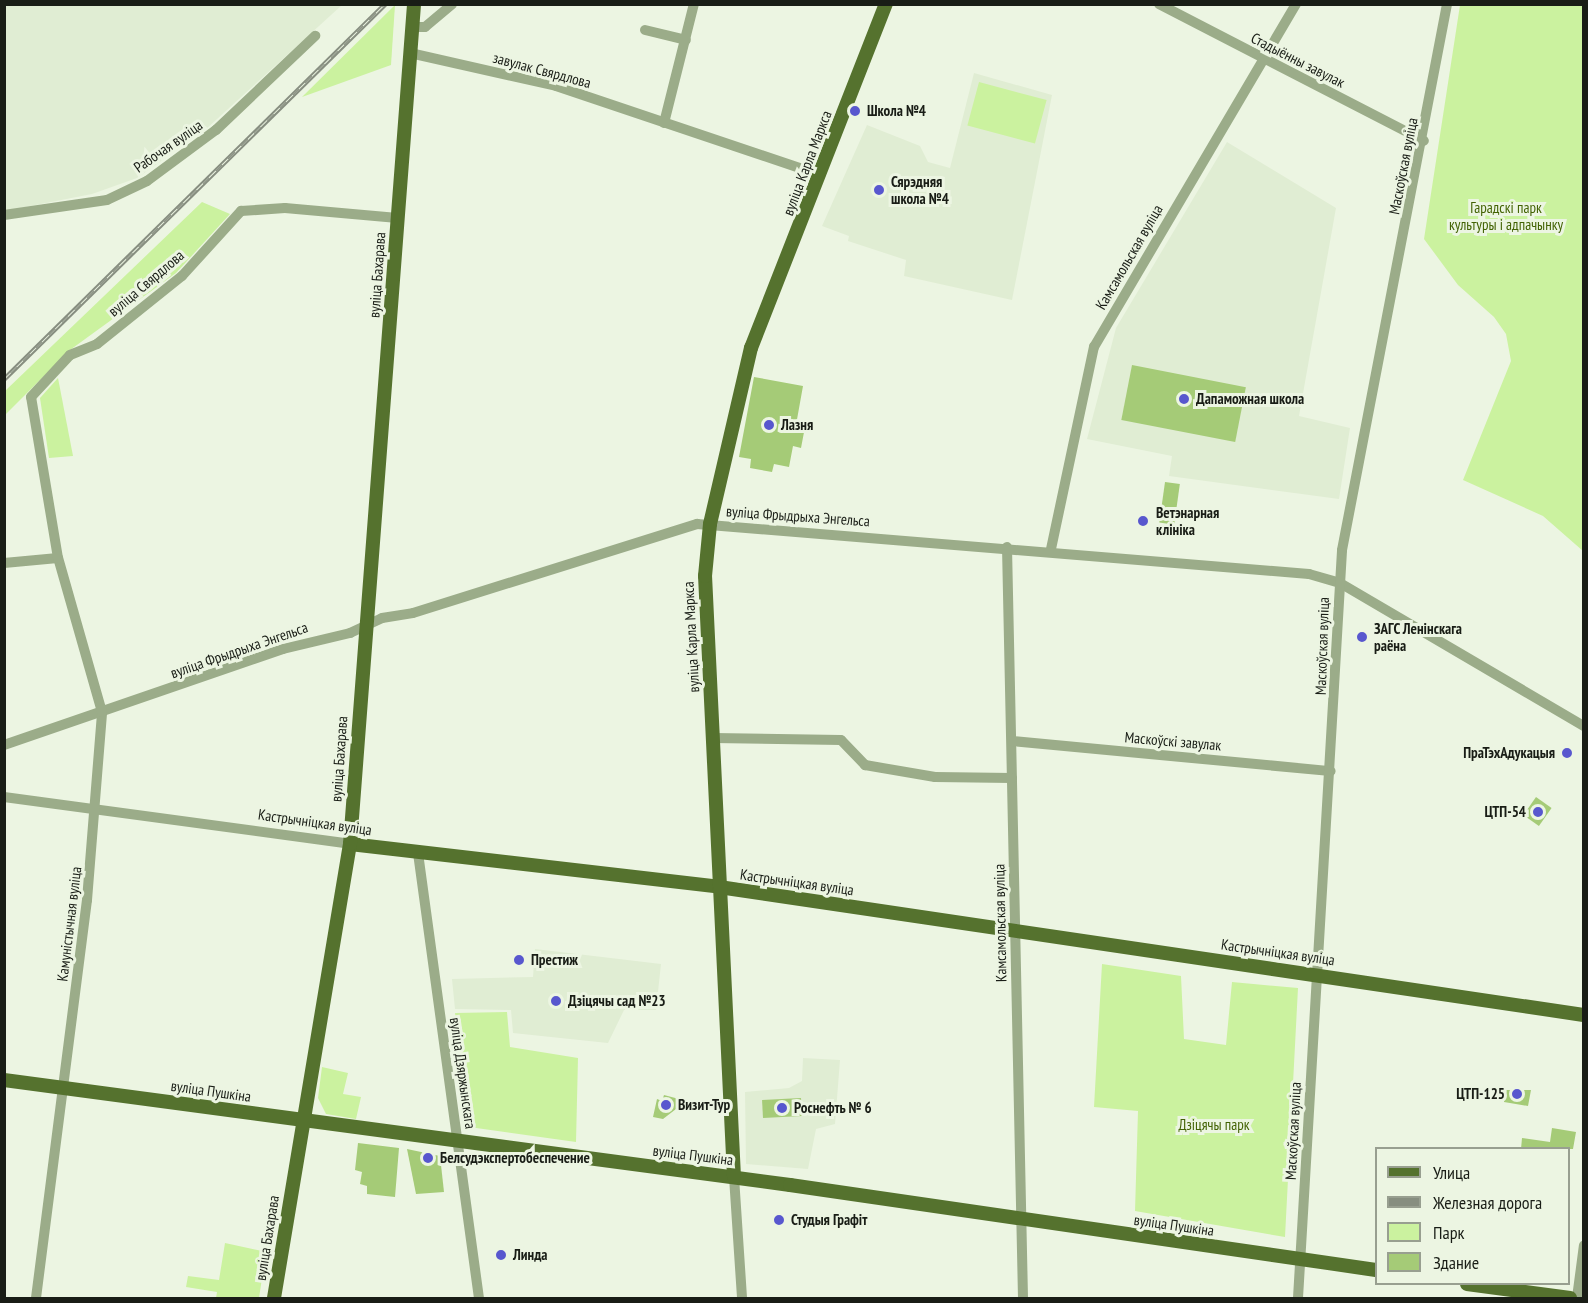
<!DOCTYPE html>
<meta charset="utf-8">
<style>
body{margin:0}
#map{position:relative;width:1588px;height:1303px;overflow:hidden;background:#ecf5e2;font-family:"PT Sans Narrow",sans-serif}
div>[style]{position:absolute}
.built>*{inset:0;background:#e0edd3}
.green>*{inset:0;background:#cbf29f;transform-origin:0 0}
.building>*{inset:0;background:#a5cb77;transform-origin:0 0}
.minor>*{height:10px;margin:-5px;padding:0 5px;transform-origin:5px;border-radius:5px;background:#9bac89}
.major>*{height:14px;margin:-7px;padding:0 7px;transform-origin:7px;border-radius:7px;background:#55722e}
.rail>*{height:5px;margin-top:-2.5px;transform-origin:0;background:repeating-linear-gradient(90deg,#ecf5e2 0 9px,#878e80 0 18px);box-sizing:border-box;border-block:2px solid #878e80}
.dots>*{width:16px;height:16px;translate:-50% -50%;box-sizing:border-box;border:3px solid #ecf5e2;border-radius:50%}
span{translate:-50% -50%;white-space:nowrap;text-align:center;line-height:1.15;-webkit-text-stroke:6px #ecf5e2;paint-order:stroke}
.street-label{font-size:15px;color:#191d16}
.poi-label{font-size:15px;color:#191d16;font-weight:700}
.left{translate:0 -50%;text-align:left}
.right{translate:-100% -50%;text-align:right}
.park-label{font-size:15px;color:#426203}
.frame{position:absolute;inset:0;border:6px solid #191d16;pointer-events:none}
.legend{position:absolute;left:1375px;top:1147px;width:195px;height:138px;box-sizing:border-box;background:#ecf5e2;border:2px solid #989f90;margin:0;padding:8px 10px;list-style:none;font-size:18px;color:#191d16}
.legend li{display:flex;align-items:center;gap:12px;height:30px}
.legend b{width:30px;border:2px solid #989f90}
</style>
<div id="map">
<div class="built">
<i style="clip-path:polygon(5px 5px,342px 5px,205px 130px,137px 178px,92px 194px,5px 211px)"></i>
<i style="clip-path:polygon(974px 73px,1052px 95px,1012px 300px,904px 276px,906px 260px,848px 241px,849px 236px,822px 226px,867px 125px,920px 146px,928px 162px,950px 168px)"></i>
<i style="clip-path:polygon(1227px 142px,1336px 208px,1299px 416px,1350px 428px,1339px 499px,1169px 476px,1172px 456px,1087px 439px,1116px 328px)"></i>
<i style="clip-path:polygon(535px 949px,661px 964px,656px 1010px,624px 1010px,608px 1043px,513px 1033px,511px 1010px,455px 1009px,452px 979px,533px 977px)"></i>
<i style="clip-path:polygon(803px 1058px,840px 1060px,835px 1124px,816px 1129px,808px 1169px,746px 1164px,745px 1092px,789px 1088px,802px 1081px)"></i>
</div>
<div class="green">
<i style="clip-path:polygon(395px 5px,391px 65px,302px 97px)"></i>
<i style="clip-path:polygon(1460px 5px,1583px 5px,1583px 551px,1543px 516px,1463px 480px,1511px 361px,1506px 334px,1494px 317px,1458px 285px,1424px 239px)"></i>
<i style="left:979px;top:82px;width:70px;height:45px;rotate:15deg"></i>
<i style="clip-path:polygon(202px 202px,230px 214px,176px 273px,70px 350px,5px 415px,5px 391px)"></i>
<i style="clip-path:polygon(58px 378px,73px 456px,49px 458px,40px 398px)"></i>
<i style="clip-path:polygon(1102px 964px,1181px 976px,1184px 1039px,1226px 1045px,1232px 982px,1298px 988px,1285px 1237px,1135px 1211px,1138px 1111px,1094px 1107px)"></i>
<i style="clip-path:polygon(507px 1012px,510px 1047px,578px 1058px,576px 1142px,469px 1127px,455px 1013px)"></i>
<i style="clip-path:polygon(322px 1067px,348px 1073px,343px 1094px,361px 1097px,356px 1119px,326px 1114px,318px 1098px)"></i>
<i style="clip-path:polygon(225px 1243px,266px 1252px,259px 1298px,216px 1298px,217px 1292px,186px 1287px,188px 1276px,219px 1280px)"></i>
</div>
<div class="building">
<i style="left:1132px;top:365px;width:116px;height:56px;rotate:11deg"></i>
<i style="clip-path:polygon(754px 377px,803px 386px,796px 425px,805px 427px,801px 448px,793px 446px,789px 467px,774px 464px,772px 472px,750px 468px,751px 459px,739px 457px)"></i>
<i style="left:1165px;top:482px;width:15px;height:41px;rotate:8deg"></i>
<i style="left:1536px;top:797px;width:19px;height:22px;rotate:35deg"></i>
<i style="clip-path:polygon(1505px 1090px,1531px 1090px,1528px 1106px,1504px 1102px)"></i>
<i style="clip-path:polygon(664px 1095px,679px 1099px,676px 1109px,663px 1119px,653px 1117px,657px 1099px,662px 1101px)"></i>
<i style="left:801px;top:1098px;width:18px;height:39px;rotate:87deg"></i>
<i style="clip-path:polygon(1552px 1128px,1576px 1132px,1573px 1149px,1521px 1149px,1522px 1138px,1550px 1142px)"></i>
<i style="clip-path:polygon(358px 1143px,399px 1148px,395px 1197px,367px 1194px,367px 1186px,360px 1184px,362px 1172px,355px 1170px)"></i>
<i style="clip-path:polygon(407px 1149px,440px 1156px,444px 1192px,416px 1194px)"></i>
</div>
<div class="minor">
<i style="left:1159px;top:4px;width:298px;rotate:27.3deg"></i>
<i style="left:412px;top:27px;width:13px"></i>
<i style="left:425px;top:27px;width:35px;rotate:-40deg"></i>
<i style="left:645px;top:30px;width:42px;rotate:13.7deg"></i>
<i style="left:410px;top:53px;width:150px;rotate:12.7deg"></i>
<i style="left:556px;top:86px;width:279px;rotate:18.6deg"></i>
<i style="left:664px;top:123px;width:123px;rotate:-75.9deg"></i>
<i style="left:4px;top:215px;width:104px;rotate:-8.3deg"></i>
<i style="left:107px;top:200px;width:44px;rotate:-25.4deg"></i>
<i style="left:147px;top:181px;width:86px;rotate:-36.5deg"></i>
<i style="left:216px;top:130px;width:137px;rotate:-43.5deg"></i>
<i style="left:1007px;top:547px;width:751px;rotate:88.78deg"></i>
<i style="left:1051px;top:549px;width:207px;rotate:-78deg"></i>
<i style="left:1094px;top:347px;width:398px;rotate:-59.5deg"></i>
<i style="left:4px;top:563px;width:54px;rotate:-5.3deg"></i>
<i style="left:713px;top:738px;width:128px;rotate:0.9deg"></i>
<i style="left:841px;top:740px;width:35px;rotate:46deg"></i>
<i style="left:865px;top:765px;width:71px;rotate:9.7deg"></i>
<i style="left:935px;top:777px;width:77px;rotate:0.7deg"></i>
<i style="left:1012px;top:741px;width:320px;rotate:5.4deg"></i>
<i style="left:4px;top:745px;width:295px;rotate:-19deg"></i>
<i style="left:283px;top:649px;width:69px;rotate:-13.4deg"></i>
<i style="left:350px;top:633px;width:35px;rotate:-25deg"></i>
<i style="left:382px;top:618px;width:31px;rotate:-9deg"></i>
<i style="left:413px;top:613px;width:298px;rotate:-17.4deg"></i>
<i style="left:697px;top:524px;width:614px;rotate:4.67deg"></i>
<i style="left:1309px;top:574px;width:32px;rotate:16deg"></i>
<i style="left:1340px;top:583px;width:283px;rotate:30.4deg"></i>
<i style="left:4px;top:797px;width:349px;rotate:7.7deg"></i>
<i style="left:418px;top:853px;width:449px;rotate:82.2deg"></i>
<i style="left:734px;top:1177px;width:121px;rotate:86.2deg"></i>
<i style="left:36px;top:1298px;width:401px;rotate:-82.7deg"></i>
<i style="left:87px;top:900px;width:189px;rotate:-85.4deg"></i>
<i style="left:102px;top:712px;width:160px;rotate:-105.9deg"></i>
<i style="left:58px;top:558px;width:163px;rotate:-99.5deg"></i>
<i style="left:31px;top:397px;width:57px;rotate:-47.1deg"></i>
<i style="left:70px;top:355px;width:29px;rotate:-22deg"></i>
<i style="left:97px;top:344px;width:109px;rotate:-38.7deg"></i>
<i style="left:182px;top:276px;width:88px;rotate:-47.8deg"></i>
<i style="left:241px;top:211px;width:44px;rotate:-3.9deg"></i>
<i style="left:285px;top:208px;width:113px;rotate:5.1deg"></i>
<i style="left:1298px;top:1298px;width:749px;rotate:-86.63deg"></i>
<i style="left:1342px;top:550px;width:556px;rotate:-79.11deg"></i>
<i style="left:1577px;top:1298px;width:53px;rotate:-82.5deg"></i>
</div>
<div class="major">
<i style="left:350px;top:844px;width:371px;rotate:6.6deg"></i>
<i style="left:719px;top:887px;width:874px;rotate:8.42deg"></i>
<i style="left:4px;top:1080px;width:793px;rotate:7.61deg"></i>
<i style="left:790px;top:1185px;width:592px;rotate:8.25deg"></i>
<i style="left:734px;top:1177px;width:602px;rotate:-92.76deg"></i>
<i style="left:705px;top:576px;width:52px;rotate:-84.5deg"></i>
<i style="left:710px;top:524px;width:181px;rotate:-76.9deg"></i>
<i style="left:751px;top:348px;width:370px;rotate:-68.6deg"></i>
<i style="left:1467px;top:1284px;width:104px;rotate:7.7deg"></i>
<i style="left:274px;top:1298px;width:460px;rotate:-80.5deg"></i>
<i style="left:350px;top:844px;width:842px;rotate:-85.64deg"></i>
</div>
<div class="rail">
<i style="left:4px;top:379px;width:535px;rotate:-44.55deg"></i>
</div>
<div class="dots">
<i style="left:855px;top:111px;background:#5857ce"></i>
<i style="left:879px;top:190px;background:#5857ce"></i>
<i style="left:1184px;top:399px;background:#5857ce"></i>
<i style="left:769px;top:425px;background:#5857ce"></i>
<i style="left:1143px;top:521px;background:#5857ce"></i>
<i style="left:1362px;top:637px;background:#5857ce"></i>
<i style="left:1567px;top:753px;background:#5857ce"></i>
<i style="left:1538px;top:812px;background:#5857ce"></i>
<i style="left:519px;top:960px;background:#5857ce"></i>
<i style="left:556px;top:1001px;background:#5857ce"></i>
<i style="left:1517px;top:1094px;background:#5857ce"></i>
<i style="left:666px;top:1105px;background:#5857ce"></i>
<i style="left:782px;top:1108px;background:#5857ce"></i>
<i style="left:428px;top:1158px;background:#5857ce"></i>
<i style="left:779px;top:1220px;background:#5857ce"></i>
<i style="left:501px;top:1255px;background:#5857ce"></i>
</div>
<div class="street-label">
<span style="left:1298px;top:60px;rotate:27deg">Стадыённы завулак</span>
<span style="left:542px;top:70px;rotate:15deg">завулак Свярдлова</span>
<span style="left:168px;top:146px;rotate:-35deg">Рабочая вуліца</span>
<span style="left:807px;top:163px;rotate:-69deg">вуліца Карла Маркса</span>
<span style="left:1403px;top:166px;rotate:-79deg">Маскоўская вуліца</span>
<span style="left:1129px;top:257px;rotate:-60deg">Камсамольская вуліца</span>
<span style="left:377px;top:275px;rotate:-86deg">вуліца Бахарава</span>
<span style="left:146px;top:283px;rotate:-40deg">вуліца Свярдлова</span>
<span style="left:798px;top:516px;rotate:4deg">вуліца Фрыдрыха Энгельса</span>
<span style="left:691px;top:637px;rotate:-93deg">вуліца Карла Маркса</span>
<span style="left:1322px;top:646px;rotate:-88deg">Маскоўская вуліца</span>
<span style="left:239px;top:650px;rotate:-19deg">вуліца Фрыдрыха Энгельса</span>
<span style="left:1173px;top:741px;rotate:5deg">Маскоўскі завулак</span>
<span style="left:339px;top:759px;rotate:-86deg">вуліца Бахарава</span>
<span style="left:315px;top:822px;rotate:8deg">Кастрычніцкая вуліца</span>
<span style="left:797px;top:882px;rotate:8deg">Кастрычніцкая вуліца</span>
<span style="left:1000px;top:923px;rotate:-91deg">Камсамольская вуліца</span>
<span style="left:69px;top:924px;rotate:-83deg">Камуністычная вуліца</span>
<span style="left:1278px;top:952px;rotate:8deg">Кастрычніцкая вуліца</span>
<span style="left:463px;top:1073px;rotate:82deg">вуліца Дзяржынскага</span>
<span style="left:211px;top:1091px;rotate:8deg">вуліца Пушкіна</span>
<span style="left:1293px;top:1131px;rotate:-87deg">Маскоўская вуліца</span>
<span style="left:693px;top:1155px;rotate:7deg">вуліца Пушкіна</span>
<span style="left:1174px;top:1225px;rotate:8deg">вуліца Пушкіна</span>
<span style="left:267px;top:1238px;rotate:-81deg">вуліца Бахарава</span>
</div>
<div class="poi-label">
<span class="left" style="left:867px;top:111px">Школа №4</span>
<span class="left" style="left:891px;top:190px">Сярэдняя<br>школа №4</span>
<span class="left" style="left:1196px;top:399px">Дапаможная школа</span>
<span class="left" style="left:781px;top:425px">Лазня</span>
<span class="left" style="left:1156px;top:521px">Ветэнарная<br>клініка</span>
<span class="left" style="left:1374px;top:637px">ЗАГС Ленінскага<br>раёна</span>
<span class="right" style="left:1555px;top:753px">ПраТэхАдукацыя</span>
<span class="right" style="left:1526px;top:812px">ЦТП-54</span>
<span class="left" style="left:531px;top:960px">Престиж</span>
<span class="left" style="left:568px;top:1001px">Дзіцячы сад №23</span>
<span class="right" style="left:1505px;top:1094px">ЦТП-125</span>
<span class="left" style="left:678px;top:1105px">Визит-Тур</span>
<span class="left" style="left:794px;top:1108px">Роснефть № 6</span>
<span class="left" style="left:440px;top:1158px">Белсудэкспертобеспечение</span>
<span class="left" style="left:791px;top:1220px">Студыя Графіт</span>
<span class="left" style="left:513px;top:1255px">Линда</span>
</div>
<div class="park-label">
<span style="left:1506px;top:216px">Гарадскі парк<br>культуры і адпачынку</span>
<span style="left:1214px;top:1125px">Дзіцячы парк</span>
</div>
<div class="frame"></div>
<ul class="legend">
<li><b style="height:8px;background:#55722e"></b>Улица</li>
<li><b style="height:8px;background:#878e80"></b>Железная дорога</li>
<li><b style="height:16px;background:#cbf29f"></b>Парк</li>
<li><b style="height:16px;background:#a5cb77"></b>Здание</li>
</ul>
</div>
